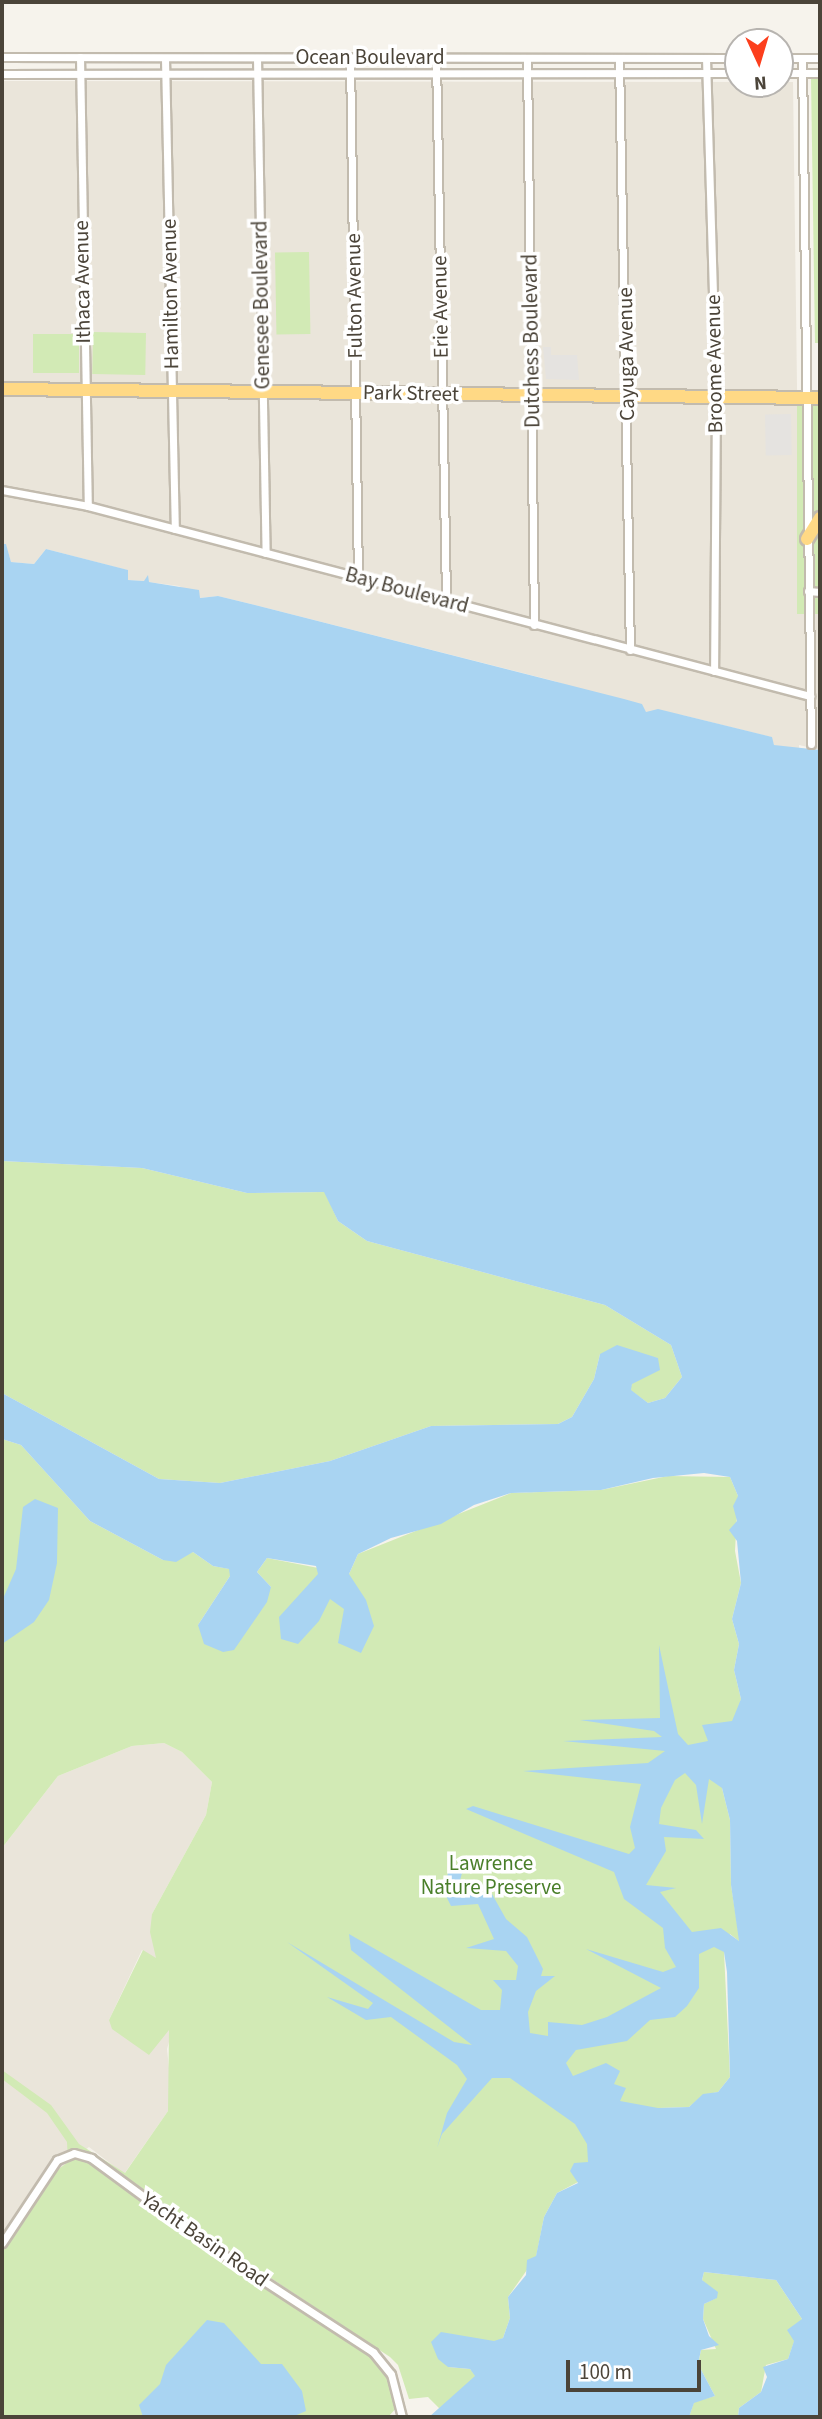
<!DOCTYPE html>
<style>
body{margin:0}
#map{position:relative;width:822px;height:2419px;overflow:hidden;background:#f6f3ec;font-family:"Source Sans 3",sans-serif}
div>[style]{position:absolute}
.residential>*{inset:0;background:#eae5da}
.green>*{inset:0;background:#d2eab5;transform-origin:0 0}
.parking>*{inset:0;background:#e5e3e0;transform-origin:0 0}
.water>*{inset:0;background:#a9d4f2}
.roads{filter:drop-shadow(2px 0 #c2bbae) drop-shadow(-2px 0 #c2bbae) drop-shadow(0 2px #c2bbae) drop-shadow(0 -2px #c2bbae)}
.minor>*{height:7px;margin:-3.5px;padding:0 3.5px;transform-origin:3.5px;border-radius:3.5px;background:#fff}
.trunk>*{height:12px;margin:-6px;padding:0 6px;transform-origin:6px;border-radius:6px;background:#ffd985}
span{translate:-50% -50%;white-space:nowrap;text-align:center;line-height:1.15;-webkit-text-stroke:7px #fff;paint-order:stroke}
.street-label{font-size:21px;color:#4b4439}
.park-label{font-size:21px;color:#4a7f2a}
.frame{position:absolute;inset:0;border:4px solid #4b4439;pointer-events:none}
.north{position:absolute;left:724px;top:28px;width:70px;height:70px;box-sizing:border-box;background:#fff;border:2px solid #b7b4b0;border-radius:50%;rotate:176deg;font-size:19px;font-weight:700;line-height:28px;text-align:center;color:#4b4439}
.north::after{content:'';display:block;margin:auto;width:24px;height:32px;background:#fc3f1d;clip-path:polygon(50% 0,100% 100%,50% 72%,0 100%)}
.scale{position:absolute;left:566px;top:2360px;width:135px;height:32px;box-sizing:border-box;border:4px solid #4b4439;border-top:0;padding-left:9px;font-size:21px;line-height:24px;white-space:nowrap;color:#4b4439;-webkit-text-stroke:5px #fff;paint-order:stroke}
</style>
<div id="map">
<div class="residential">
<i style="clip-path:polygon(2px 81px,793px 82px,800px 613px,820px 613px,820px 750px,799px 745px,799px 752px,774px 745px,771px 737px,682px 715px,646px 712px,554px 681px,255px 605px,218px 596px,199px 598px,179px 586px,148px 582px,148px 576px,145px 581px,127px 580px,127px 570px,46px 549px,34px 564px,11px 562px,6px 545px,2px 544px)"></i>
<i style="clip-path:polygon(164px 1743px,182px 1752px,212px 1782px,206px 1815px,152px 1914px,163px 1964px,142px 1950px,109px 2020px,175px 2021px,167px 2049px,172px 2097px,168px 2111px,124px 2174px,89px 2147px,56px 2171px,2px 2249px,2px 1848px,58px 1776px,132px 1746px)"></i>
</div>
<div class="green">
<i style="clip-path:polygon(811px 78px,820px 79px,820px 343px,815px 343px)"></i>
<i style="left:309px;top:252px;width:82px;height:34px;rotate:89deg"></i>
<i style="left:93px;top:332px;width:53px;height:42px;rotate:1deg"></i>
<i style="left:33px;top:334px;width:46px;height:39px"></i>
<i style="left:797px;top:400px;width:23px;height:214px"></i>
<i style="clip-path:polygon(2px 1161px,142px 1168px,247px 1193px,325px 1192px,338px 1221px,367px 1241px,605px 1305px,671px 1345px,682px 1377px,665px 1398px,648px 1403px,630px 1390px,632px 1383px,658px 1358px,600px 1354px,594px 1379px,572px 1417px,558px 1424px,431px 1426px,330px 1461px,220px 1483px,159px 1479px,2px 1393px)"></i>
<i style="clip-path:polygon(2px 1439px,21px 1445px,90px 1521px,163px 1560px,193px 1552px,213px 1566px,230px 1569px,230px 1576px,198px 1625px,271px 1587px,257px 1572px,267px 1558px,349px 1574px,358px 1554px,511px 1493px,601px 1490px,668px 1476px,730px 1477px,738px 1496px,735px 1551px,741px 1583px,732px 1619px,739px 1644px,734px 1670px,741px 1699px,722px 1788px,730px 1820px,731px 1885px,740px 1942px,730px 1934px,724px 1952px,730px 2077px,718px 2092px,703px 2095px,689px 2107px,658px 2108px,578px 2182px,557px 2193px,544px 2217px,536px 2257px,508px 2297px,510px 2318px,503px 2338px,448px 2367px,470px 2369px,476px 2376px,441px 2410px,428px 2397px,409px 2399px,398px 2365px,390px 2357px,198px 2230px,195px 2233px,383px 2362px,400px 2404px,388px 2417px,2px 2417px,2px 2249px,56px 2171px,68px 2162px,67px 2142px,47px 2113px,2px 2079px,2px 2070px,51px 2105px,79px 2144px,125px 2173px,168px 2111px,169px 2030px,149px 2055px,112px 2029px,109px 2020px,143px 1950px,156px 1958px,150px 1932px,152px 1914px,206px 1815px,212px 1782px,182px 1752px,164px 1743px,132px 1746px,58px 1776px,2px 1848px)"></i>
<i style="clip-path:polygon(704px 2272px,776px 2280px,802px 2319px,788px 2359px,766px 2365px,761px 2392px,739px 2408px,738px 2417px,689px 2417px,694px 2402px,715px 2396px,698px 2364px,701px 2350px,716px 2349px,703px 2319px,704px 2304px,716px 2298px,702px 2280px)"></i>
</div>
<div class="parking">
<i style="clip-path:polygon(543px 347px,551px 347px,551px 355px,577px 355px,579px 380px,546px 379px)"></i>
<i style="left:791px;top:414px;width:41px;height:26px;rotate:89deg"></i>
</div>
<div class="water">
<i style="clip-path:polygon(evenodd,2px 544px,6px 544px,11px 562px,34px 564px,46px 549px,128px 570px,128px 580px,144px 581px,148px 575px,149px 582px,199px 590px,200px 598px,218px 596px,255px 605px,624px 699px,642px 704px,646px 712px,658px 709px,772px 737px,774px 745px,820px 750px,820px 2417px,738px 2417px,739px 2408px,761px 2392px,767px 2377px,763px 2367px,788px 2359px,794px 2341px,787px 2330px,802px 2319px,776px 2280px,704px 2272px,702px 2280px,718px 2292px,717px 2298px,704px 2304px,703px 2319px,709px 2336px,719px 2345px,701px 2350px,698px 2364px,715px 2396px,694px 2403px,689px 2417px,429px 2417px,475px 2376px,470px 2369px,448px 2367px,438px 2359px,431px 2342px,441px 2332px,494px 2341px,503px 2338px,510px 2318px,508px 2297px,526px 2275px,527px 2260px,536px 2256px,544px 2217px,557px 2193px,578px 2183px,570px 2171px,574px 2163px,588px 2162px,587px 2144px,575px 2124px,510px 2078px,492px 2078px,442px 2134px,437px 2148px,447px 2113px,467px 2079px,457px 2065px,391px 2017px,366px 2020px,327px 1997px,368px 2009px,373px 2003px,287px 1942px,454px 2042px,472px 2045px,351px 1950px,349px 1934px,481px 2010px,500px 2010px,502px 1990px,493px 1980px,516px 1980px,518px 1966px,506px 1951px,466px 1948px,494px 1939px,478px 1904px,451px 1906px,444px 1892px,448px 1873px,462px 1873px,457px 1892px,492px 1894px,506px 1919px,527px 1937px,543px 1969px,541px 1976px,555px 1976px,536px 1991px,528px 2012px,530px 2033px,548px 2036px,548px 2022px,582px 2025px,607px 2017px,661px 1988px,586px 1949px,663px 1972px,676px 1967px,665px 1948px,663px 1928px,624px 1899px,614px 1872px,466px 1809px,473px 1806px,629px 1854px,635px 1848px,630px 1827px,641px 1784px,523px 1771px,648px 1763px,665px 1751px,563px 1741px,662px 1737px,654px 1731px,580px 1720px,660px 1718px,659px 1645px,678px 1734px,688px 1745px,708px 1741px,702px 1725px,732px 1721px,741px 1699px,734px 1670px,739px 1644px,732px 1619px,741px 1583px,737px 1541px,729px 1530px,737px 1521px,733px 1506px,738px 1496px,730px 1477px,704px 1473px,653px 1478px,601px 1490px,511px 1493px,474px 1505px,441px 1524px,391px 1538px,358px 1554px,349px 1574px,366px 1600px,374px 1626px,361px 1653px,338px 1643px,344px 1609px,330px 1599px,319px 1621px,298px 1644px,281px 1639px,279px 1617px,318px 1574px,316px 1566px,267px 1558px,257px 1572px,271px 1587px,267px 1602px,234px 1650px,223px 1652px,204px 1644px,198px 1625px,230px 1576px,229px 1569px,213px 1566px,193px 1552px,176px 1562px,163px 1560px,90px 1521px,21px 1445px,2px 1439px,2px 1393px,159px 1479px,220px 1483px,330px 1461px,431px 1426px,558px 1424px,572px 1417px,594px 1379px,600px 1354px,617px 1345px,658px 1358px,660px 1370px,632px 1384px,631px 1390px,648px 1403px,665px 1398px,682px 1377px,671px 1345px,605px 1305px,367px 1241px,338px 1221px,324px 1192px,247px 1193px,142px 1168px,2px 1161px,2px 544px,685px 1773px,696px 1785px,702px 1824px,709px 1779px,722px 1788px,730px 1820px,731px 1885px,739px 1941px,721px 1928px,692px 1932px,660px 1892px,676px 1888px,646px 1885px,666px 1851px,664px 1837px,704px 1839px,696px 1830px,659px 1824px,661px 1808px,675px 1780px,685px 1773px,2px 544px,714px 1947px,724px 1952px,727px 1972px,730px 2077px,718px 2092px,703px 2094px,689px 2107px,658px 2108px,620px 2101px,626px 2088px,614px 2084px,620px 2071px,606px 2063px,573px 2076px,566px 2063px,576px 2050px,627px 2041px,650px 2020px,675px 2017px,687px 2006px,699px 1988px,699px 1954px,714px 1947px)"></i>
<i style="clip-path:polygon(35px 1499px,58px 1508px,57px 1563px,49px 1600px,34px 1622px,2px 1644px,2px 1601px,16px 1569px,23px 1507px)"></i>
<i style="clip-path:polygon(207px 2320px,224px 2323px,261px 2364px,282px 2364px,302px 2391px,306px 2411px,292px 2417px,143px 2417px,139px 2405px,160px 2384px,166px 2365px)"></i>
</div>
<div class="roads">
<div class="minor">
<i style="left:2px;top:57px;width:736px;rotate:0.08deg"></i>
<i style="left:80px;top:57px;width:449px;rotate:89deg"></i>
<i style="left:436px;top:57px;width:543px;rotate:88.94deg"></i>
<i style="left:165px;top:58px;width:471px;rotate:88.8deg"></i>
<i style="left:257px;top:58px;width:495px;rotate:89deg"></i>
<i style="left:350px;top:58px;width:519px;rotate:89.12deg"></i>
<i style="left:527px;top:58px;width:567px;rotate:89.29deg"></i>
<i style="left:619px;top:58px;width:592px;rotate:88.94deg"></i>
<i style="left:706px;top:58px;width:339px;rotate:88.3deg"></i>
<i style="left:716px;top:397px;width:274px;rotate:90.4deg"></i>
<i style="left:780px;top:58px;width:40px"></i>
<i style="left:802px;top:58px;width:686px;rotate:89.25deg"></i>
<i style="left:780px;top:73px;width:40px"></i>
<i style="left:2px;top:74px;width:736px;rotate:-0.08deg"></i>
<i style="left:2px;top:490px;width:87px;rotate:10.5deg"></i>
<i style="left:88px;top:506px;width:747px;rotate:14.74deg"></i>
<i style="left:808px;top:591px;width:12px;rotate:5deg"></i>
<i style="left:2px;top:2243px;width:100px;rotate:-56.5deg"></i>
<i style="left:57px;top:2160px;width:18px;rotate:-22deg"></i>
<i style="left:74px;top:2153px;width:18px;rotate:16deg"></i>
<i style="left:91px;top:2158px;width:154px;rotate:36.3deg"></i>
<i style="left:215px;top:2249px;width:189px;rotate:33.1deg"></i>
<i style="left:373px;top:2352px;width:28px;rotate:51deg"></i>
<i style="left:391px;top:2374px;width:44px;rotate:75.7deg"></i>
</div>
<div class="trunk">
<i style="left:2px;top:389px;width:818px;rotate:0.63deg"></i>
<i style="left:807px;top:539px;width:25px;rotate:-58deg"></i>
</div>
</div>
<div class="street-label">
<span style="left:370px;top:57px">Ocean Boulevard</span>
<span style="left:82px;top:282px;rotate:-91deg">Ithaca Avenue</span>
<span style="left:170px;top:294px;rotate:-91deg">Hamilton Avenue</span>
<span style="left:354px;top:296px;rotate:-91deg">Fulton Avenue</span>
<span style="left:261px;top:305px;rotate:-91deg">Genesee Boulevard</span>
<span style="left:440px;top:307px;rotate:-91deg">Erie Avenue</span>
<span style="left:531px;top:341px;rotate:-91deg">Dutchess Boulevard</span>
<span style="left:626px;top:354px;rotate:-91deg">Cayuga Avenue</span>
<span style="left:714px;top:364px;rotate:-91deg">Broome Avenue</span>
<span style="left:411px;top:393px;rotate:1deg">Park Street</span>
<span style="left:407px;top:590px;rotate:15deg">Bay Boulevard</span>
<span style="left:205px;top:2239px;rotate:35deg">Yacht Basin Road</span>
</div>
<div class="park-label">
<span style="left:491px;top:1875px">Lawrence<br>Nature Preserve</span>
</div>
<div class="frame"></div>
<div class="north">N</div>
<div class="scale">100 m</div>
</div>
